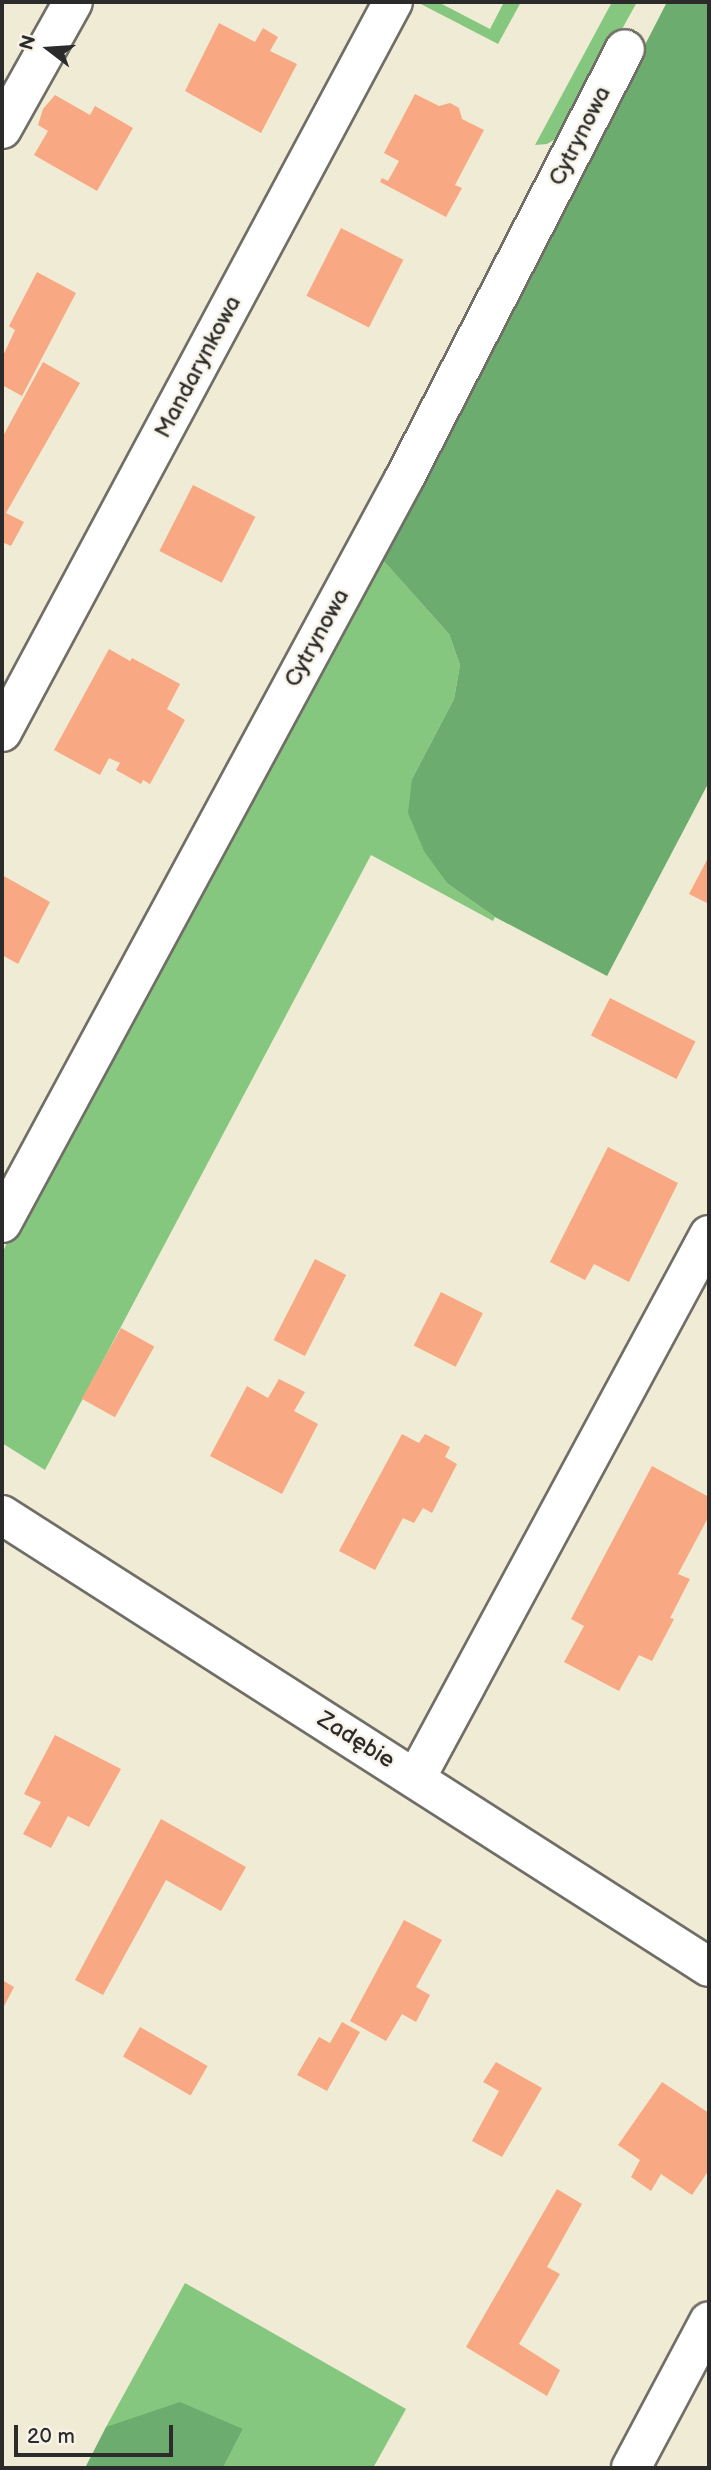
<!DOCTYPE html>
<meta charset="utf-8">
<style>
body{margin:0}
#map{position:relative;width:711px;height:2470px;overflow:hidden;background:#f0ebd4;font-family:"Balsamiq Sans",sans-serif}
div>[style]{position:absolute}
.green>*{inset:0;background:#86c77f}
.forest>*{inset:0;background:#6cac6e}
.building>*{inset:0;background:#f8a883;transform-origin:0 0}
.roads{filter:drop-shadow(2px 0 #706e66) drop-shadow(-2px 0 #706e66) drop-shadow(0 2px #706e66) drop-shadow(0 -2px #706e66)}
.minor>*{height:38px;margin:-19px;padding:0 19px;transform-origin:19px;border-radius:19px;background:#fff}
span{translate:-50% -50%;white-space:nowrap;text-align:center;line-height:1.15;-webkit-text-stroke:5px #f7f3e8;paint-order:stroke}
.street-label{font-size:23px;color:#2b2b2b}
.frame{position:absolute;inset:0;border:4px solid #2b2b2b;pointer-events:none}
.north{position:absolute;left:14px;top:14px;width:70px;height:70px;-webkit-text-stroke:5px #f7f3e8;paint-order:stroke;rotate:287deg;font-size:19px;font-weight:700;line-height:28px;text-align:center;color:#2b2b2b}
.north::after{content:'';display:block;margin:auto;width:24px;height:32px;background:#2b2b2b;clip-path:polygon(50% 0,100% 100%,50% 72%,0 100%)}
.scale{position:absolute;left:14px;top:2425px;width:159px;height:32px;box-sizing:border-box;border:4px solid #2b2b2b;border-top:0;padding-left:9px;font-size:21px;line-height:24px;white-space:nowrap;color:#2b2b2b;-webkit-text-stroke:5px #f7f3e8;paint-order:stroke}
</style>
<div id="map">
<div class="green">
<i style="clip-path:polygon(417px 2px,438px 2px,490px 29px,504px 2px,521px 2px,498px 44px)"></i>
<i style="clip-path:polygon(612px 2px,637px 2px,564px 134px,547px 144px,535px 145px)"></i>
<i style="clip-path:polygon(381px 558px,449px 634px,460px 665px,454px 699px,412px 779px,448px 884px,495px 917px,493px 921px,371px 855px,45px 1470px,2px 1443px,2px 1254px,19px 1215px)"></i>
<i style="clip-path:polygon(185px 2283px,406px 2409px,373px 2468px,223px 2468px,243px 2429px,106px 2427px)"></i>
</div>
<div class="forest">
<i style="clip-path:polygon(667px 2px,709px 2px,709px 782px,607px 976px,495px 917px,448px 884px,424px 851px,408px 813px,412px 779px,454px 699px,460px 665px,449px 634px,381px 558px)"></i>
<i style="clip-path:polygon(180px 2402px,243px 2429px,223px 2468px,85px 2468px,106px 2427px)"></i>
</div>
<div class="building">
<i style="clip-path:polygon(219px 23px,255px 42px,263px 28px,278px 37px,270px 51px,297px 64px,261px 133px,185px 91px)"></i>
<i style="clip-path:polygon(415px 94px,439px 106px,450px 103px,459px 108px,462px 119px,484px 130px,455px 185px,462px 188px,446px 217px,380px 182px,382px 178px,388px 181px,399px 161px,384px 153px)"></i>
<i style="clip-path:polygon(55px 95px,90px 115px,95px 106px,133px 128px,97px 191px,34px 155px,48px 131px,38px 125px,43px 109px)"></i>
<i style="left:341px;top:228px;width:70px;height:76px;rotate:27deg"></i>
<i style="clip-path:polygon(37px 272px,76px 293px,22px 396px,2px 385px,2px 358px,15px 330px,9px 326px)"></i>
<i style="clip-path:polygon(43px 362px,80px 383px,6px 513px,24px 522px,11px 546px,2px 542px,2px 438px)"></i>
<i style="left:193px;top:485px;width:70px;height:74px;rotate:27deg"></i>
<i style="clip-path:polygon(109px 649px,130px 661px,132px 658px,180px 684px,167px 709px,185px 720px,150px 784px,143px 780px,141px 784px,116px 770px,120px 763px,109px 758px,100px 775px,54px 750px)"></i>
<i style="clip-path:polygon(709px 856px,709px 904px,689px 894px)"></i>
<i style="clip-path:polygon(2px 875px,50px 902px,18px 964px,2px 955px)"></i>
<i style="left:610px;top:998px;width:96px;height:42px;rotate:27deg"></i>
<i style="clip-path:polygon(608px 1147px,678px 1183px,629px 1282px,594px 1264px,585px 1280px,550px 1262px)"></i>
<i style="left:315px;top:1259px;width:35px;height:91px;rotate:27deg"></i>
<i style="left:441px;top:1292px;width:47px;height:60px;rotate:27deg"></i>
<i style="left:121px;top:1328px;width:38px;height:81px;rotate:29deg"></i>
<i style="clip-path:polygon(279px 1379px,305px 1392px,294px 1411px,318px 1424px,282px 1494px,210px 1456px,247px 1386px,268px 1398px)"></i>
<i style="clip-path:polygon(402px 1434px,419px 1443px,425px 1434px,450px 1447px,445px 1457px,457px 1464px,432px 1513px,423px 1508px,414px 1523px,403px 1518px,375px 1570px,339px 1551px)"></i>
<i style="clip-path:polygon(652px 1466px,709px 1497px,709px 1516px,678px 1574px,690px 1579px,670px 1618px,674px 1619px,652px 1661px,639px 1655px,619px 1691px,564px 1662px,584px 1626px,571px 1619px)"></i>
<i style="clip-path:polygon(55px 1735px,121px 1769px,89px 1827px,68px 1816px,51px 1848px,23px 1834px,41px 1802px,24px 1794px)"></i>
<i style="clip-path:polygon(161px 1819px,246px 1867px,221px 1911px,166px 1880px,103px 1995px,75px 1980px)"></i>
<i style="clip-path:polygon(404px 1920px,442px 1940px,416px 1987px,430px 1995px,416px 2022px,402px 2014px,386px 2041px,350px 2021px)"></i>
<i style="clip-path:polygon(2px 1980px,14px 1987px,2px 2010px)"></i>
<i style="clip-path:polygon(342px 2022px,360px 2032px,327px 2091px,297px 2075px,319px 2037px,330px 2043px)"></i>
<i style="left:140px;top:2027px;width:78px;height:34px;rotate:30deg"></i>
<i style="clip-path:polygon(496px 2062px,542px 2088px,502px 2157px,472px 2141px,499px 2091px,483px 2082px)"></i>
<i style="clip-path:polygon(662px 2082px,709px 2113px,709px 2170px,692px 2195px,661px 2174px,651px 2191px,631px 2177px,640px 2160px,618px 2145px)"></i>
<i style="clip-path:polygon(557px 2189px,582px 2204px,547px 2267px,560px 2274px,519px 2344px,560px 2370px,547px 2396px,466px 2347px)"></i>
</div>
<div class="roads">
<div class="minor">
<i style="left:2px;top:129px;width:145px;rotate:-60.8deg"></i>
<i style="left:2px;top:732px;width:828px;rotate:-61.83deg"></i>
<i style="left:2px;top:1223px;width:846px;rotate:-61.62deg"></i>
<i style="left:404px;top:479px;width:483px;rotate:-62.8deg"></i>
<i style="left:2px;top:1515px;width:839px;rotate:32.59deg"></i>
<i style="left:416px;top:1778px;width:617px;rotate:-61.65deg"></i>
<i style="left:631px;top:2468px;width:166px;rotate:-62deg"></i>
</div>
</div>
<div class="street-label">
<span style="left:580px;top:136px;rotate:-63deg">Cytrynowa</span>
<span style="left:198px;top:367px;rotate:-62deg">Mandarynkowa</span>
<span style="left:317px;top:638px;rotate:-61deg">Cytrynowa</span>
<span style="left:356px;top:1740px;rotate:32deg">Zadębie</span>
</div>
<div class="frame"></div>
<div class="north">N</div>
<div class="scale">20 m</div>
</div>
